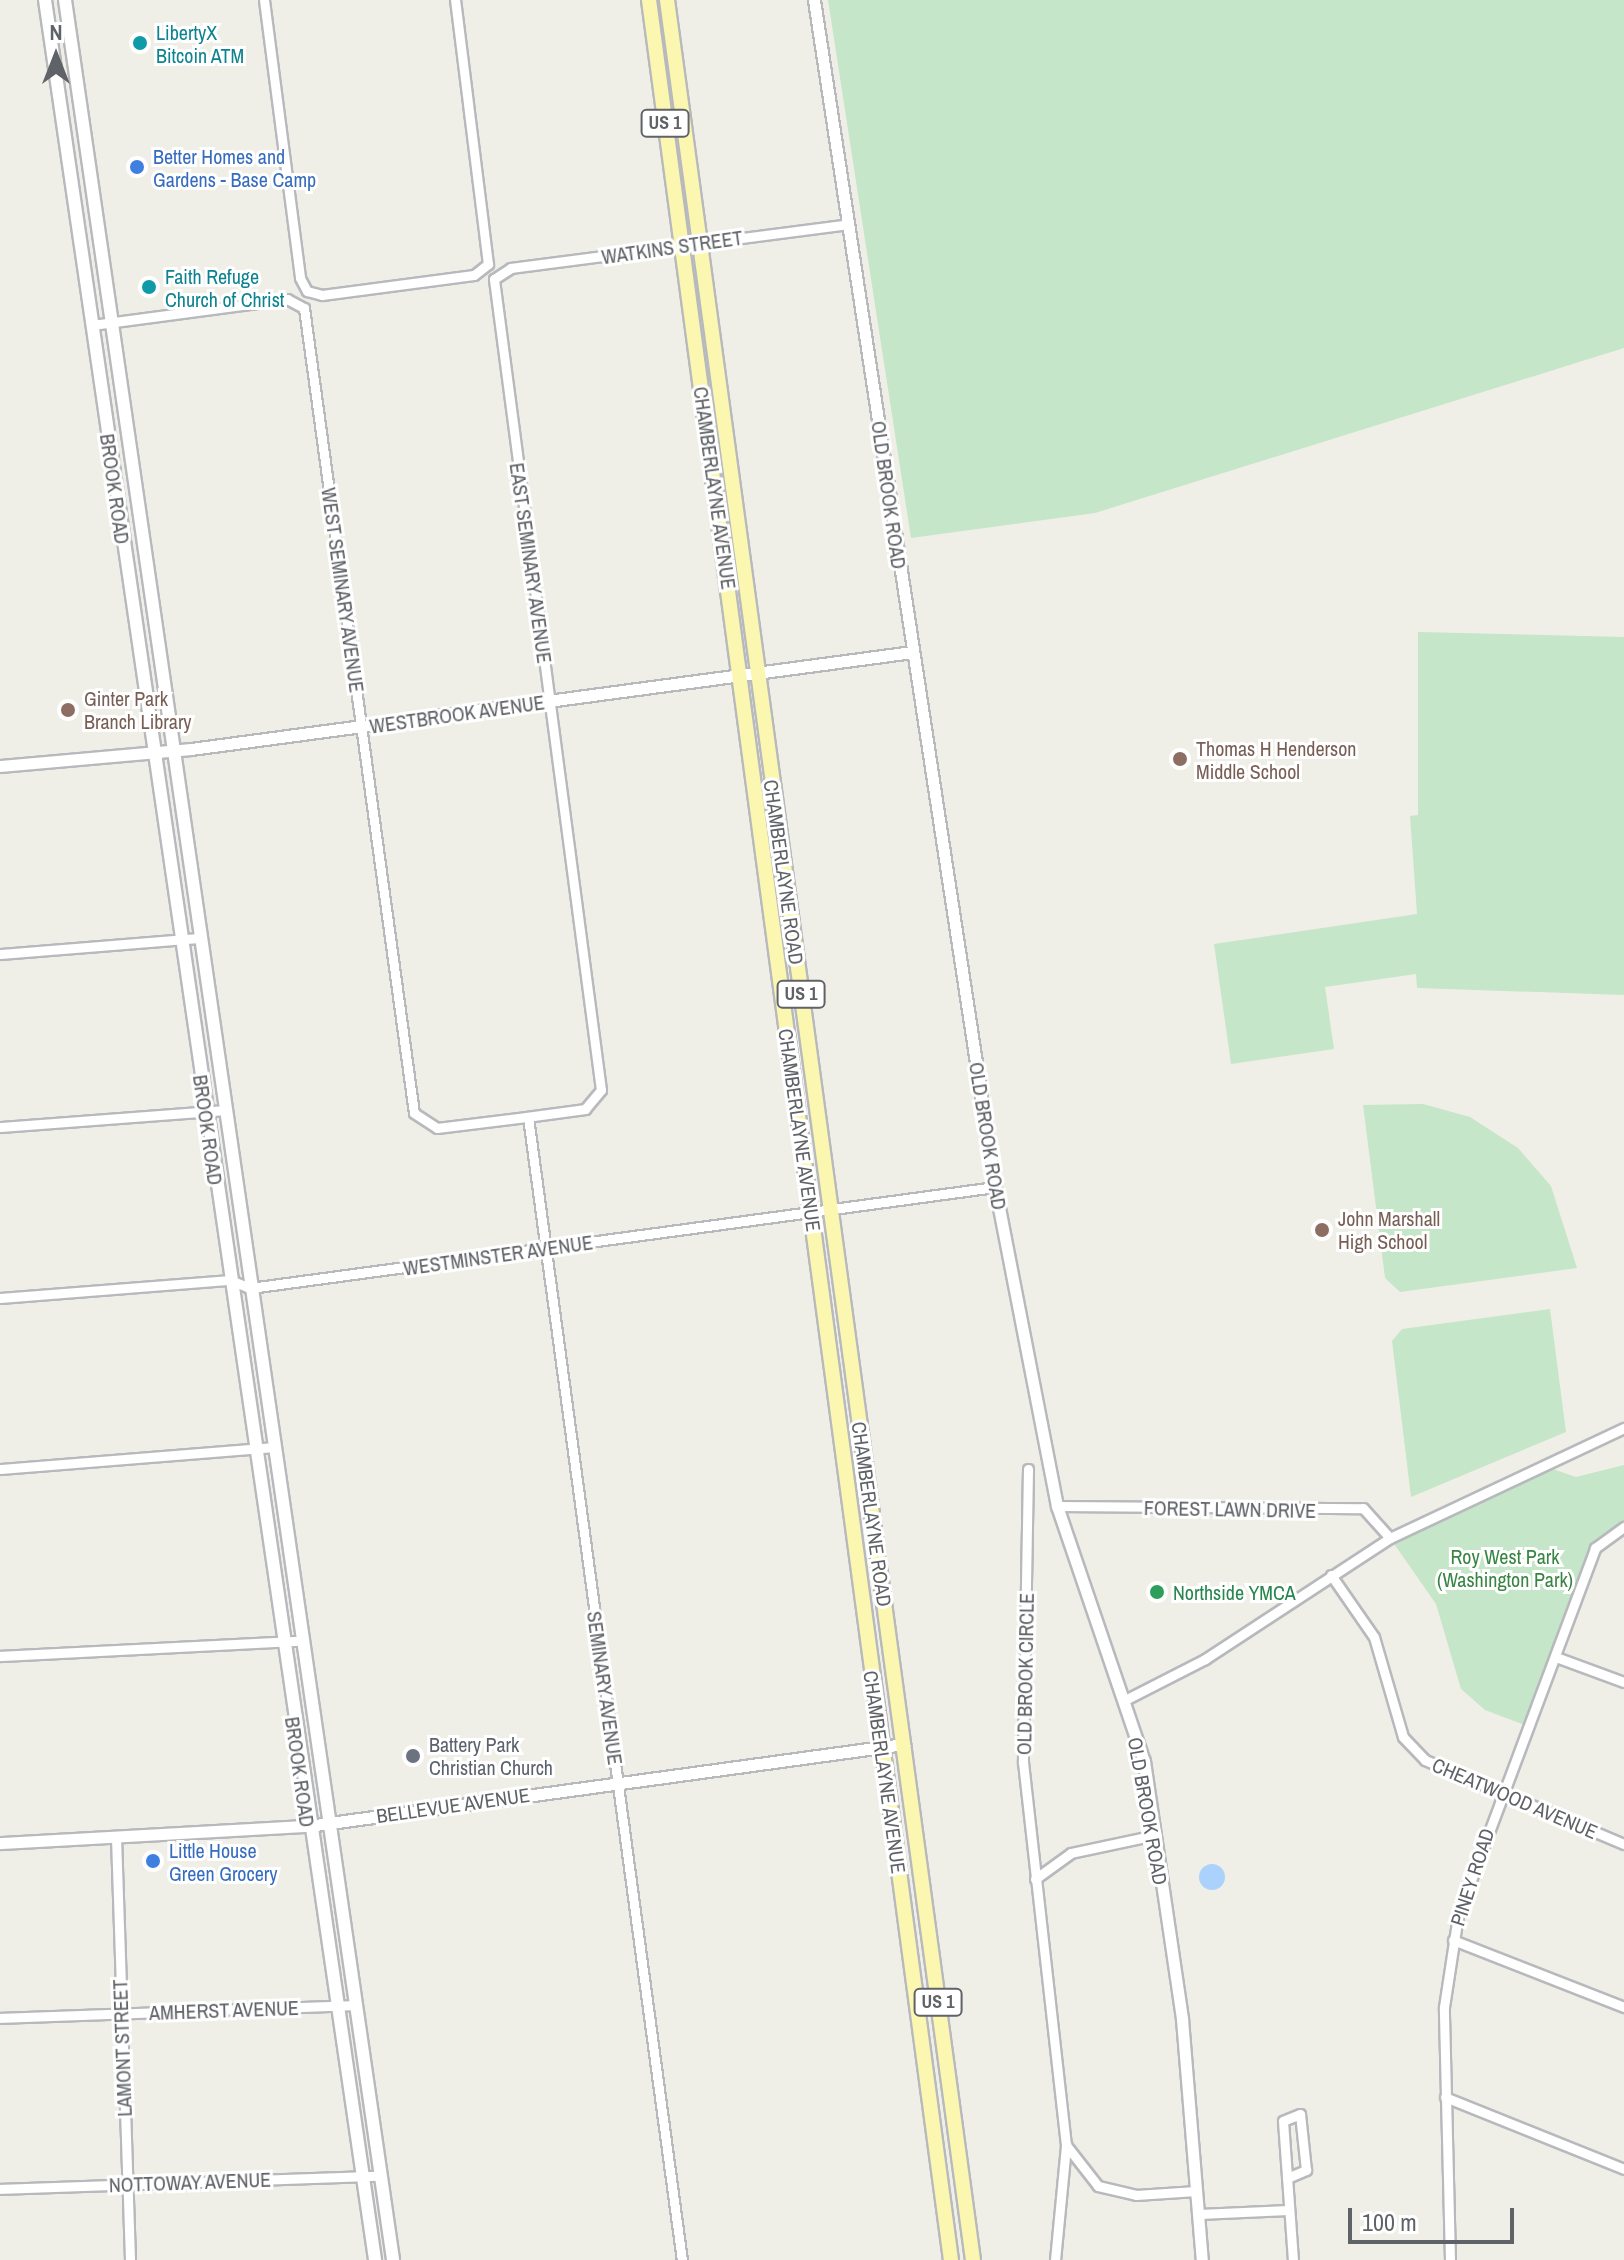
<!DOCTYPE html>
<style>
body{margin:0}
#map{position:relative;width:1624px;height:2260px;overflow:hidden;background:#f0efe7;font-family:"Archivo Narrow",sans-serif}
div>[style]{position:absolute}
.green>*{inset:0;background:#c5e6c8}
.water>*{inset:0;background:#abd2fc}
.round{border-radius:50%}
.roads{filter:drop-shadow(2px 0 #b7b9bd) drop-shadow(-2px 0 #b7b9bd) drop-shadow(0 2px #b7b9bd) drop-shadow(0 -2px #b7b9bd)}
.minor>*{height:9px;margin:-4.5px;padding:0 4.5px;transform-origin:4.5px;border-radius:4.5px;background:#fff}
.tertiary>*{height:11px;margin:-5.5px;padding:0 5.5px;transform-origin:5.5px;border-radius:5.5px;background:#fff}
.secondary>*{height:12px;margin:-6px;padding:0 6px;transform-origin:6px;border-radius:6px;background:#fff}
.primary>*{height:14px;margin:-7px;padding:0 7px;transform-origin:7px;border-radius:7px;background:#fcf7b0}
.dots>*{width:22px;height:22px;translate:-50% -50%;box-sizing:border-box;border:4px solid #fff;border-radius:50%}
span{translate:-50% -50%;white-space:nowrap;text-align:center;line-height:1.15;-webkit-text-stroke:6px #fff;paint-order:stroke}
.shield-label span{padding:2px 6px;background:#fff;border:2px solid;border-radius:6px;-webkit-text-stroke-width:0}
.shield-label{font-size:18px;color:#5f6267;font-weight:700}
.culture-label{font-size:20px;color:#0d838f}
.left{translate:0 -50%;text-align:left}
.shop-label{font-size:20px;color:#366cbe}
.street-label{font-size:20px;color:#5f6267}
.education-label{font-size:20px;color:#785e54}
.park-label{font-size:20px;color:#388442}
.leisure-label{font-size:20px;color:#27864d}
.worship-label{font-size:20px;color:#5b616d}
.north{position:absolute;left:16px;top:16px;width:80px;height:80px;-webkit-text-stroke:6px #fff;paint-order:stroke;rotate:0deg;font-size:22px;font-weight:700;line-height:32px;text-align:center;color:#5f6267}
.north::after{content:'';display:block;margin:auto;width:28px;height:36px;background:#5f6267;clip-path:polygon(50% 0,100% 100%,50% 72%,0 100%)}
.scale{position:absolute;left:1348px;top:2208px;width:166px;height:36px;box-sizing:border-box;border:4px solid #5f6267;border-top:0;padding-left:10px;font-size:24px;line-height:28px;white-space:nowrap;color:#5f6267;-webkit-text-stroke:6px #fff;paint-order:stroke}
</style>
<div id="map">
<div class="green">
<i style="clip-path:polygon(828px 0,1624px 0,1624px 348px,1095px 513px,911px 538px)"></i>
<i style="clip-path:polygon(1418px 632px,1624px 637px,1624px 995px,1417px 988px,1416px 974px,1325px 987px,1334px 1049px,1231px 1064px,1214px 944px,1417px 914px,1410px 816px,1418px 815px)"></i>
<i style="clip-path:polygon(1423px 1104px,1470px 1117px,1518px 1148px,1551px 1186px,1577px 1268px,1400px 1292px,1385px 1278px,1363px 1105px)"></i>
<i style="clip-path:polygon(1550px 1309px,1566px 1432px,1411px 1497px,1392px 1341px,1402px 1329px)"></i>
<i style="clip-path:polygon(1538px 1464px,1576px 1477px,1624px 1465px,1624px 1527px,1595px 1548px,1527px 1726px,1485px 1710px,1461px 1689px,1436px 1604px,1390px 1538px)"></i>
</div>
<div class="water">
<i class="round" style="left:1199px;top:1864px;width:26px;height:26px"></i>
</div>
<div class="roads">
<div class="minor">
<i style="left:264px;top:0;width:280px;rotate:82.6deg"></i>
<i style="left:300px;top:278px;width:15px;rotate:62deg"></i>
<i style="left:307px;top:291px;width:16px;rotate:15deg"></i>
<i style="left:322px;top:295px;width:153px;rotate:-7.5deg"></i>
<i style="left:474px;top:275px;width:18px;rotate:-38deg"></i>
<i style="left:488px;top:264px;width:266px;rotate:-97.1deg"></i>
<i style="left:92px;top:325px;width:197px;rotate:-7.6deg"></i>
<i style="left:287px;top:299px;width:19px;rotate:28deg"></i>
<i style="left:304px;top:308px;width:812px;rotate:82.22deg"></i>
<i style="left:414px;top:1113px;width:27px;rotate:33deg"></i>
<i style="left:437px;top:1128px;width:90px;rotate:-7deg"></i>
<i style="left:526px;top:1117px;width:60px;rotate:-7.7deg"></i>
<i style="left:585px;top:1109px;width:25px;rotate:-50deg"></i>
<i style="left:601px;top:1090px;width:818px;rotate:-97.52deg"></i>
<i style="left:494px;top:279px;width:20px;rotate:-33deg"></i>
<i style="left:511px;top:268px;width:340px;rotate:-7.4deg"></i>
<i style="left:0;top:954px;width:201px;rotate:-4.6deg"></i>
<i style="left:528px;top:1117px;width:1153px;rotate:82.33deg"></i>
<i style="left:0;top:1127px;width:225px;rotate:-4.3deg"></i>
<i style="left:0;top:1298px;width:231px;rotate:-4.5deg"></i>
<i style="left:230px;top:1280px;width:22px;rotate:22deg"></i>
<i style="left:250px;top:1288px;width:752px;rotate:-7.72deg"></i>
<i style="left:0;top:1469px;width:274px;rotate:-4.6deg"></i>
<i style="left:1028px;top:1469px;width:293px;rotate:91deg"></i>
<i style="left:1023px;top:1762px;width:385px;rotate:83.6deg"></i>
<i style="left:1066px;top:2145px;width:52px;rotate:52deg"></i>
<i style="left:1098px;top:2186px;width:39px;rotate:13deg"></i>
<i style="left:1136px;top:2195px;width:60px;rotate:-3.8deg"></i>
<i style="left:1057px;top:1506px;width:306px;rotate:0.4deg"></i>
<i style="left:1363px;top:1508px;width:40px;rotate:48deg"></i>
<i style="left:1331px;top:1575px;width:75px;rotate:55.3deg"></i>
<i style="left:1374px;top:1637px;width:104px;rotate:73.8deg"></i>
<i style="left:1403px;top:1737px;width:32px;rotate:46deg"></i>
<i style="left:1425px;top:1760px;width:216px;rotate:22.9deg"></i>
<i style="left:0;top:1656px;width:300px;rotate:-2.9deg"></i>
<i style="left:1556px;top:1657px;width:72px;rotate:20.2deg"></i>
<i style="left:1125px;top:1700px;width:90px;rotate:-27.1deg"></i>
<i style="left:1205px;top:1659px;width:221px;rotate:-33.2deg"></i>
<i style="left:1390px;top:1538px;width:259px;rotate:-25.2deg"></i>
<i style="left:116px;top:1837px;width:423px;rotate:88.1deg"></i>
<i style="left:1035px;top:1879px;width:44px;rotate:-35.8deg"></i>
<i style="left:1071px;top:1853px;width:86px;rotate:-12.1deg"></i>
<i style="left:1453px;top:1940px;width:184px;rotate:21.4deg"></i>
<i style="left:0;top:2018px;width:353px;rotate:-2.1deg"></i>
<i style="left:1445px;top:2097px;width:193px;rotate:21.9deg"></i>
<i style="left:1287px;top:2178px;width:21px;rotate:-23deg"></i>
<i style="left:1306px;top:2170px;width:56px;rotate:-96.1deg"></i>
<i style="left:1300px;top:2114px;width:18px;rotate:158deg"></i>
<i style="left:1283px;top:2121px;width:139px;rotate:85.9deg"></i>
<i style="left:0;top:2189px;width:380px;rotate:-2deg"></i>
<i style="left:1198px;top:2214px;width:91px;rotate:-2.5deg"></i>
<i style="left:1055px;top:2260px;width:116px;rotate:-84.5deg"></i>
<i style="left:1450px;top:2260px;width:253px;rotate:-91.4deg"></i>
<i style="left:1444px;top:2007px;width:93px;rotate:-81.3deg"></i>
<i style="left:1458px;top:1915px;width:392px;rotate:-69.5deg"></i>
<i style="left:1595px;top:1548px;width:36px;rotate:-36deg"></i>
</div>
<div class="tertiary">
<i style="left:814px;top:0;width:1201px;rotate:81.33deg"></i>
<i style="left:995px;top:1187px;width:325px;rotate:79deg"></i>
<i style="left:1057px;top:1506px;width:269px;rotate:71.2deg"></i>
<i style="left:1144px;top:1761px;width:261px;rotate:81.6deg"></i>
<i style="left:1182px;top:2019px;width:242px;rotate:85.3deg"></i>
<i style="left:0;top:766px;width:192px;rotate:-5.1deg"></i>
<i style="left:191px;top:749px;width:727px;rotate:-7.66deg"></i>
<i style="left:0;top:1843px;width:308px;rotate:-3.2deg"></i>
<i style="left:308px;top:1826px;width:602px;rotate:-7.83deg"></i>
</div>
<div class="secondary">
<i style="left:45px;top:0;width:2284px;rotate:81.69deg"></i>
<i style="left:65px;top:0;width:2284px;rotate:81.74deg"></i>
</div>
<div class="primary">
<i style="left:649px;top:0;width:2280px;rotate:82.39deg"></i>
<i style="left:667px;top:0;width:2281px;rotate:82.29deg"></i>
</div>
</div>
<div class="dots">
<i style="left:140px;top:43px;background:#0f9aa8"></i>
<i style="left:137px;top:167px;background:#3f7fe0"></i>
<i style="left:149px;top:287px;background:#0f9aa8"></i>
<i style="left:68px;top:710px;background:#8d6e63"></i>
<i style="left:1180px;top:759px;background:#8d6e63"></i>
<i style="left:1322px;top:1230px;background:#8d6e63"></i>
<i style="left:1157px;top:1592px;background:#2e9e5b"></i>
<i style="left:413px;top:1756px;background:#6b7280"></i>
<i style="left:153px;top:1861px;background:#3f7fe0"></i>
</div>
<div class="shield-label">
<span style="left:665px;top:123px">US 1</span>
<span style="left:801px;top:994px">US 1</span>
<span style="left:938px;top:2002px">US 1</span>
</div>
<div class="culture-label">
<span class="left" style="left:156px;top:44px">LibertyX<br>Bitcoin ATM</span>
<span class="left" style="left:165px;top:288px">Faith Refuge<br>Church of Christ</span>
</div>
<div class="shop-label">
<span class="left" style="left:153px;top:168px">Better Homes and<br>Gardens - Base Camp</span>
<span class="left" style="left:169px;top:1862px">Little House<br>Green Grocery</span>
</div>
<div class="street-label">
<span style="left:672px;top:247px;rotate:-8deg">WATKINS STREET</span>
<span style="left:715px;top:488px;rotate:82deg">CHAMBERLAYNE AVENUE</span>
<span style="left:115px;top:489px;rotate:82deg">BROOK ROAD</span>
<span style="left:889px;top:495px;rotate:82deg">OLD BROOK ROAD</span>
<span style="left:531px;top:563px;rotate:82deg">EAST SEMINARY AVENUE</span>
<span style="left:343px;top:590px;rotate:82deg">WEST SEMINARY AVENUE</span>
<span style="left:457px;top:714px;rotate:-8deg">WESTBROOK AVENUE</span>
<span style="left:784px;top:872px;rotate:82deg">CHAMBERLAYNE ROAD</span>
<span style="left:208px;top:1130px;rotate:82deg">BROOK ROAD</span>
<span style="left:800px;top:1130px;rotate:82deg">CHAMBERLAYNE AVENUE</span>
<span style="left:988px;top:1136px;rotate:81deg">OLD BROOK ROAD</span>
<span style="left:498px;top:1255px;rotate:-8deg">WESTMINSTER AVENUE</span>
<span style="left:1230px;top:1509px;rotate:1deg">FOREST LAWN DRIVE</span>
<span style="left:872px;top:1514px;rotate:82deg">CHAMBERLAYNE ROAD</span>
<span style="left:1025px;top:1674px;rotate:-89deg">OLD BROOK CIRCLE</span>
<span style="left:605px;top:1688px;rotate:82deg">SEMINARY AVENUE</span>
<span style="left:300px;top:1772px;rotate:82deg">BROOK ROAD</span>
<span style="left:885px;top:1772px;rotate:82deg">CHAMBERLAYNE AVENUE</span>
<span style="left:1515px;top:1798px;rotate:23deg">CHEATWOOD AVENUE</span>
<span style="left:453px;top:1805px;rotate:-8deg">BELLEVUE AVENUE</span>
<span style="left:1148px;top:1811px;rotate:80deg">OLD BROOK ROAD</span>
<span style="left:1472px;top:1877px;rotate:-72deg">PINEY ROAD</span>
<span style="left:224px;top:2010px;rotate:-2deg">AMHERST AVENUE</span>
<span style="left:122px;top:2048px;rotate:-92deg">LAMONT STREET</span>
<span style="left:190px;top:2182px;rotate:-2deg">NOTTOWAY AVENUE</span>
</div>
<div class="education-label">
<span class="left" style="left:84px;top:710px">Ginter Park<br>Branch Library</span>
<span class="left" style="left:1196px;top:760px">Thomas H Henderson<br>Middle School</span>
<span class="left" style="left:1338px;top:1230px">John Marshall<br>High School</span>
</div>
<div class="park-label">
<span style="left:1505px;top:1568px">Roy West Park<br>(Washington Park)</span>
</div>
<div class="leisure-label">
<span class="left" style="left:1173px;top:1592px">Northside YMCA</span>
</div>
<div class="worship-label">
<span class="left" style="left:429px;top:1756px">Battery Park<br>Christian Church</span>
</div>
<div class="north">N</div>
<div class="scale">100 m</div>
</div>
